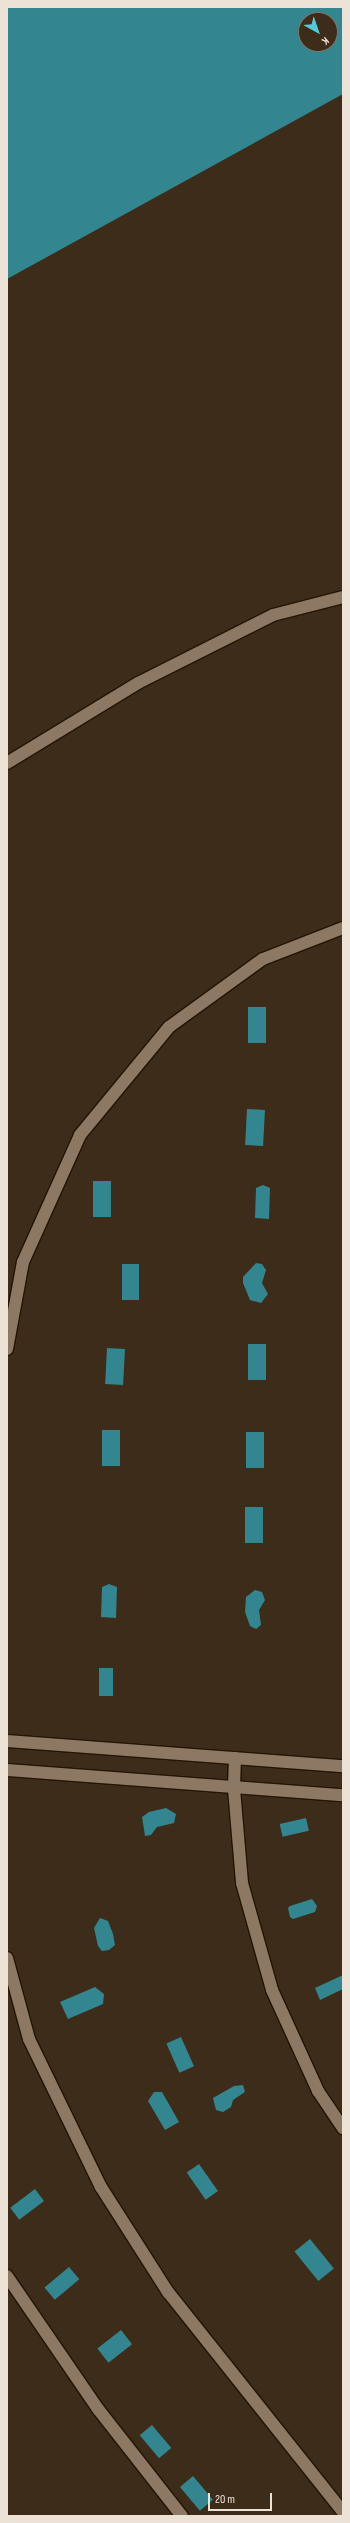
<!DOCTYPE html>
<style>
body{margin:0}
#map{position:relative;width:350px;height:2523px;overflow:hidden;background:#3c2c19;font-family:"Sofia Sans Condensed",sans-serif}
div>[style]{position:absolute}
.water>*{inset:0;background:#33868f;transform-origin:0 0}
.roads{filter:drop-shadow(1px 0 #231403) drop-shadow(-1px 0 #231403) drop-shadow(0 1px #231403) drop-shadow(0 -1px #231403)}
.minor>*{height:12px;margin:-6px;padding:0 6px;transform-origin:6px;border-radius:6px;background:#8c7863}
span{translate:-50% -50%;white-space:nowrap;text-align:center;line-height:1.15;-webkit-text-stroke:4px #3c2c19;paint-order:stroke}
.frame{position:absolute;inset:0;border:8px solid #ede2d6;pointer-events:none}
.north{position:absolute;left:298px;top:12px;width:40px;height:40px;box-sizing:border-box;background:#3c2c19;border:1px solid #837565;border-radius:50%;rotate:140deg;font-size:11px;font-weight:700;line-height:16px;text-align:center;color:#ede2d6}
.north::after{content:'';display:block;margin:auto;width:14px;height:18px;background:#52cbd8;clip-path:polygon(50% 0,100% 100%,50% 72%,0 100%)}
.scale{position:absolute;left:208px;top:2493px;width:64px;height:18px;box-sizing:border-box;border:2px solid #ede2d6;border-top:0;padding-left:5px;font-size:12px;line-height:14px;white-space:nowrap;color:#ede2d6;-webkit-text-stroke:3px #3c2c19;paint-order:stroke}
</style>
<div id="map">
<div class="water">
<i style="clip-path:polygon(evenodd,7px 7px,343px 7px,343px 94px,7px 279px,7px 7px,306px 20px,330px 20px,330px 44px,306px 44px,306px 20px)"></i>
<i style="left:248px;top:1007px;width:18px;height:36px"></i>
<i style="left:247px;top:1109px;width:18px;height:36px;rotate:3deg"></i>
<i style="left:93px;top:1181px;width:18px;height:36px"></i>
<i style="clip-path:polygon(263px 1185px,270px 1188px,269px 1219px,255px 1218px,256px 1188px)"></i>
<i style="clip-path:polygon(256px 1263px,262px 1264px,266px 1270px,262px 1283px,268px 1294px,261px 1303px,250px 1300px,243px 1283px,243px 1277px)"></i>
<i style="left:122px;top:1264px;width:17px;height:36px"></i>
<i style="left:248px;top:1344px;width:18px;height:36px"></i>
<i style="left:107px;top:1348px;width:18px;height:36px;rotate:3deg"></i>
<i style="left:102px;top:1430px;width:18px;height:36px"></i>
<i style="left:246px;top:1432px;width:18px;height:36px"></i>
<i style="left:245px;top:1507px;width:18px;height:36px"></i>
<i style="clip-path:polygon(109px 1584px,117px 1587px,116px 1618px,101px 1617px,102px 1587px)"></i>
<i style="clip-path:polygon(255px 1590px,262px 1592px,265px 1600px,259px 1610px,261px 1625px,256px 1629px,250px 1626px,245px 1612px,246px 1597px)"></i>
<i style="left:99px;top:1668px;width:14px;height:28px"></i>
<i style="clip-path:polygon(166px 1808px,176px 1814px,174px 1823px,157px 1827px,151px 1835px,145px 1836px,142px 1817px,149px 1812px)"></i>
<i style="left:306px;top:1818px;width:13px;height:27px;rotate:77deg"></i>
<i style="clip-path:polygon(312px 1899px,317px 1906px,315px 1912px,293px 1919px,290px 1917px,288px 1908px,290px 1906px)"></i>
<i style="clip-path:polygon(100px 1918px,108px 1921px,113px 1934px,115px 1945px,109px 1950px,102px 1951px,98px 1946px,94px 1928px)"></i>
<i style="clip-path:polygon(343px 1975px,343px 1989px,320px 2000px,315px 1988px)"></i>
<i style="clip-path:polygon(95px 1987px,104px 1994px,103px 2004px,68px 2019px,60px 2002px)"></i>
<i style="left:181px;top:2037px;width:32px;height:16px;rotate:66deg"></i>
<i style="clip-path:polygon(243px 2085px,245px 2092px,233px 2100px,231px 2107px,223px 2112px,216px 2110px,213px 2098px,234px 2086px)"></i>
<i style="clip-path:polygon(154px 2092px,162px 2092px,179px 2122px,165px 2130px,148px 2101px)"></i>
<i style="left:199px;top:2164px;width:33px;height:15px;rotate:55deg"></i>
<i style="left:35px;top:2189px;width:15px;height:31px;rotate:53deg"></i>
<i style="left:310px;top:2239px;width:38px;height:20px;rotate:51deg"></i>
<i style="left:69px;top:2267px;width:16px;height:32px;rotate:50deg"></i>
<i style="left:121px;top:2330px;width:18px;height:30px;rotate:52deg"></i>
<i style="left:152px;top:2425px;width:30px;height:16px;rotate:50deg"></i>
<i style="left:193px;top:2476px;width:31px;height:17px;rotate:50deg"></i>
</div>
<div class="roads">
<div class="minor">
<i style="left:7px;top:763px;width:153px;rotate:-31.4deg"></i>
<i style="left:138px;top:683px;width:151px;rotate:-26.7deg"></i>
<i style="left:273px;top:615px;width:72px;rotate:-14.4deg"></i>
<i style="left:7px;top:1349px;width:88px;rotate:-79.6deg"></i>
<i style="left:23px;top:1262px;width:139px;rotate:-65.8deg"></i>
<i style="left:80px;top:1135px;width:140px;rotate:-50.5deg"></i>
<i style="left:169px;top:1027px;width:116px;rotate:-35.9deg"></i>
<i style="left:263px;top:959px;width:86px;rotate:-21.2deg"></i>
<i style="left:7px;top:1741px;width:337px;rotate:4.3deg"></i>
<i style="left:235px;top:1758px;width:31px;rotate:92deg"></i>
<i style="left:234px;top:1789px;width:94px;rotate:85.1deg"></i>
<i style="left:242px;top:1883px;width:111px;rotate:74.3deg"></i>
<i style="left:272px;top:1990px;width:111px;rotate:65.5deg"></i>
<i style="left:318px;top:2091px;width:45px;rotate:56deg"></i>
<i style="left:7px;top:1770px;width:337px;rotate:4.3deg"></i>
<i style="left:7px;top:1958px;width:84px;rotate:74.8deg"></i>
<i style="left:29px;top:2039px;width:165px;rotate:64.1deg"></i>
<i style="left:101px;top:2187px;width:125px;rotate:57.5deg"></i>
<i style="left:168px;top:2292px;width:281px;rotate:51.5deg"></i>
<i style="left:7px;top:2276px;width:161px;rotate:55.6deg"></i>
<i style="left:98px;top:2409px;width:136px;rotate:51.9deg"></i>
</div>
</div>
<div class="frame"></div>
<div class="north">K</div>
<div class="scale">20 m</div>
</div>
